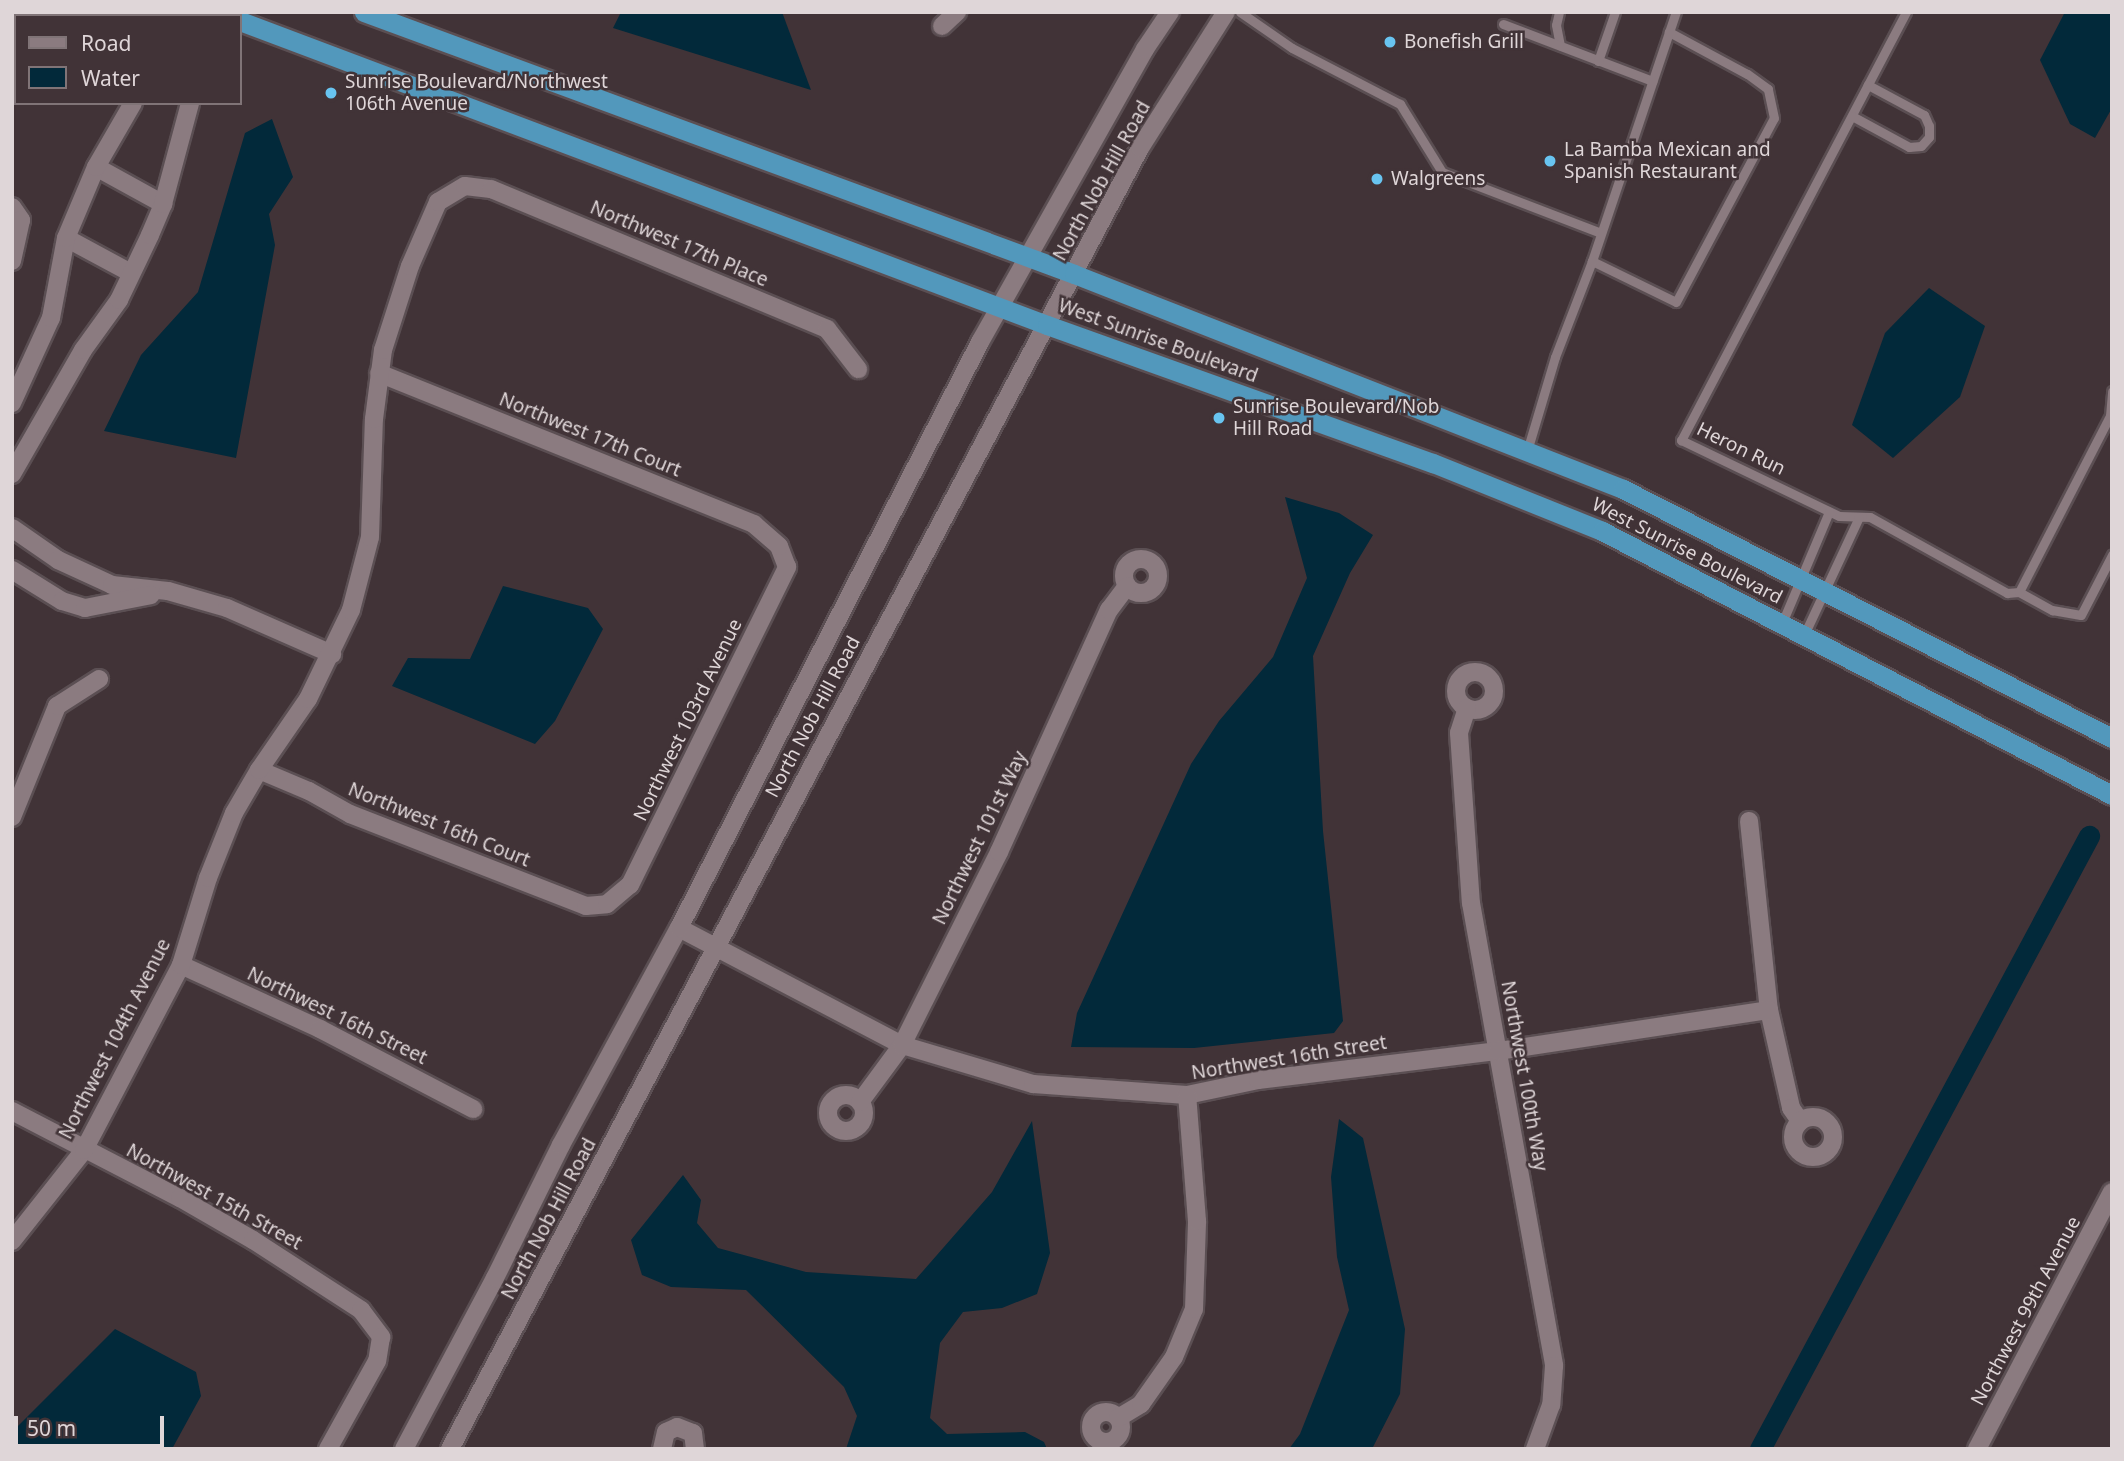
<!DOCTYPE html>
<style>
body{margin:0}
#map{position:relative;width:2124px;height:1461px;overflow:hidden;background:#413337;font-family:"Noto Sans",sans-serif}
div>[style]{position:absolute}
.water>*{inset:0;background:#02293a}
.canal>*{height:21px;margin:-10.5px;padding:0 10.5px;transform-origin:10.5px;border-radius:10.5px;background:#02293a}
.roads{filter:drop-shadow(2px 0 #5b4f53) drop-shadow(-2px 0 #5b4f53) drop-shadow(0 2px #5b4f53) drop-shadow(0 -2px #5b4f53)}
.service>*{height:9px;margin:-4.5px;padding:0 4.5px;transform-origin:4.5px;border-radius:4.5px;background:#8b7b80}
.minor>*{height:18px;margin:-9px;padding:0 9px;transform-origin:9px;border-radius:9px;background:#8b7b80}
.minor>.ring{margin:-9px;padding:0;box-sizing:content-box;background:none;border:18px solid #8b7b80;border-radius:50%}
.secondary>*{height:18px;margin:-9px;padding:0 9px;transform-origin:9px;border-radius:9px;background:#8b7b80}
.trunk>*{height:19px;margin:-9.5px;padding:0 9.5px;transform-origin:9.5px;border-radius:9.5px;background:#5298bc}
.dots>*{width:19px;height:19px;translate:-50% -50%;box-sizing:border-box;border:4px solid #413337;border-radius:50%}
span{translate:-50% -50%;white-space:nowrap;text-align:center;line-height:1.15;-webkit-text-stroke:5px #413337;paint-order:stroke}
.poi-label{font-size:19px;color:#dfd6d8}
.left{translate:0 -50%;text-align:left}
.street-label{font-size:19px;color:#dfd6d8}
.frame{position:absolute;inset:0;border:14px solid #dfd6d8;pointer-events:none}
.legend{position:absolute;left:14px;top:14px;width:228px;height:91px;box-sizing:border-box;background:#413337;border:2px solid #807477;margin:0;padding:9px 12px;list-style:none;font-size:21px;color:#dfd6d8}
.legend li{display:flex;align-items:center;gap:14px;height:35px}
.legend b{width:35px;border:2px solid #807477}
.scale{position:absolute;left:14px;top:1416px;width:150px;height:32px;box-sizing:border-box;border:4px solid #dfd6d8;border-top:0;padding-left:9px;font-size:21px;line-height:24px;white-space:nowrap;color:#dfd6d8;-webkit-text-stroke:5px #413337;paint-order:stroke}
</style>
<div id="map">
<div class="water">
<i style="clip-path:polygon(621px 12px,782px 12px,811px 90px,613px 28px)"></i>
<i style="clip-path:polygon(2065px 12px,2112px 12px,2112px 108px,2095px 138px,2070px 124px,2040px 60px)"></i>
<i style="clip-path:polygon(272px 119px,293px 177px,269px 214px,275px 245px,236px 458px,104px 431px,141px 355px,198px 292px,245px 133px)"></i>
<i style="clip-path:polygon(1929px 288px,1985px 326px,1960px 397px,1893px 458px,1852px 425px,1885px 333px)"></i>
<i style="clip-path:polygon(1285px 497px,1339px 513px,1373px 535px,1350px 573px,1313px 656px,1323px 831px,1343px 1021px,1334px 1033px,1194px 1048px,1071px 1047px,1077px 1013px,1191px 764px,1219px 721px,1273px 657px,1307px 578px)"></i>
<i style="clip-path:polygon(503px 586px,588px 608px,603px 629px,555px 721px,535px 744px,392px 686px,408px 658px,470px 659px)"></i>
<i style="clip-path:polygon(1339px 1119px,1363px 1138px,1405px 1329px,1400px 1394px,1372px 1449px,1289px 1449px,1300px 1434px,1349px 1310px,1337px 1257px,1331px 1177px)"></i>
<i style="clip-path:polygon(1032px 1121px,1050px 1253px,1037px 1294px,1002px 1308px,963px 1312px,940px 1343px,930px 1418px,947px 1434px,1025px 1432px,1044px 1442px,1047px 1449px,846px 1449px,857px 1416px,844px 1387px,746px 1290px,671px 1287px,642px 1275px,631px 1240px,683px 1175px,701px 1200px,697px 1223px,718px 1248px,806px 1272px,916px 1279px,992px 1192px)"></i>
<i style="clip-path:polygon(115px 1329px,196px 1372px,201px 1396px,172px 1449px,12px 1449px,12px 1432px)"></i>
</div>
<div class="canal">
<i style="left:1760px;top:1449px;width:696px;rotate:-61.78deg"></i>
</div>
<div class="roads">
<div class="service">
<i style="left:1240px;top:12px;width:63px;rotate:34.7deg"></i>
<i style="left:1292px;top:48px;width:122px;rotate:27.4deg"></i>
<i style="left:1400px;top:104px;width:80px;rotate:58.3deg"></i>
<i style="left:1442px;top:172px;width:170px;rotate:21deg"></i>
<i style="left:1559px;top:12px;width:13px;rotate:103deg"></i>
<i style="left:1556px;top:25px;width:21px;rotate:79deg"></i>
<i style="left:1906px;top:12px;width:484px;rotate:117.7deg"></i>
<i style="left:1681px;top:440px;width:175px;rotate:25.7deg"></i>
<i style="left:1839px;top:516px;width:31px;rotate:2deg"></i>
<i style="left:1870px;top:517px;width:157px;rotate:29deg"></i>
<i style="left:2007px;top:593px;width:12px;rotate:-5deg"></i>
<i style="left:2019px;top:592px;width:38px;rotate:29deg"></i>
<i style="left:2052px;top:610px;width:29px;rotate:10deg"></i>
<i style="left:2081px;top:615px;width:68px;rotate:-62.7deg"></i>
<i style="left:1503px;top:24px;width:160px;rotate:20.9deg"></i>
<i style="left:1598px;top:61px;width:52px;rotate:-70.9deg"></i>
<i style="left:1852px;top:116px;width:65px;rotate:28.5deg"></i>
<i style="left:1909px;top:147px;width:12px;rotate:-5deg"></i>
<i style="left:1921px;top:146px;width:12px;rotate:-48deg"></i>
<i style="left:1929px;top:137px;width:11px;rotate:-90deg"></i>
<i style="left:1929px;top:126px;width:12px;rotate:-114deg"></i>
<i style="left:1924px;top:115px;width:64px;rotate:-151.8deg"></i>
<i style="left:1592px;top:261px;width:93px;rotate:26deg"></i>
<i style="left:1676px;top:302px;width:208px;rotate:-62deg"></i>
<i style="left:1774px;top:118px;width:30px;rotate:-102deg"></i>
<i style="left:1768px;top:89px;width:26px;rotate:-144deg"></i>
<i style="left:1747px;top:74px;width:89px;rotate:-151.7deg"></i>
<i style="left:1527px;top:451px;width:98px;rotate:-73.4deg"></i>
<i style="left:1555px;top:357px;width:103px;rotate:-68.9deg"></i>
<i style="left:1592px;top:261px;width:263px;rotate:-71.4deg"></i>
<i style="left:2019px;top:592px;width:198px;rotate:-62.7deg"></i>
<i style="left:2110px;top:416px;width:25px;rotate:-85deg"></i>
<i style="left:1782px;top:623px;width:121px;rotate:-67.1deg"></i>
<i style="left:1804px;top:635px;width:130px;rotate:-65deg"></i>
</div>
<div class="minor">
<i style="left:167px;top:16px;width:4px;rotate:-76deg"></i>
<i style="left:942px;top:26px;width:21px;rotate:-43deg"></i>
<i style="left:96px;top:167px;width:77px;rotate:28.9deg"></i>
<i style="left:12px;top:207px;width:16px;rotate:55deg"></i>
<i style="left:21px;top:220px;width:42px;rotate:102.4deg"></i>
<i style="left:66px;top:238px;width:74px;rotate:28.3deg"></i>
<i style="left:12px;top:403px;width:94px;rotate:-65.4deg"></i>
<i style="left:51px;top:318px;width:81px;rotate:-79.4deg"></i>
<i style="left:66px;top:238px;width:77px;rotate:-67.1deg"></i>
<i style="left:96px;top:167px;width:74px;rotate:-60deg"></i>
<i style="left:12px;top:474px;width:143px;rotate:-60.2deg"></i>
<i style="left:83px;top:350px;width:62px;rotate:-54.2deg"></i>
<i style="left:119px;top:300px;width:72px;rotate:-64.5deg"></i>
<i style="left:150px;top:235px;width:34px;rotate:-67deg"></i>
<i style="left:163px;top:204px;width:105px;rotate:-75deg"></i>
<i style="left:12px;top:528px;width:56px;rotate:34.8deg"></i>
<i style="left:58px;top:560px;width:60px;rotate:24.8deg"></i>
<i style="left:112px;top:585px;width:56px;rotate:6.1deg"></i>
<i style="left:168px;top:591px;width:61px;rotate:16.1deg"></i>
<i style="left:227px;top:608px;width:115px;rotate:23.7deg"></i>
<i class="ring" style="left:1124px;top:559px;width:16px;height:16px"></i>
<i style="left:12px;top:570px;width:59px;rotate:31.8deg"></i>
<i style="left:62px;top:601px;width:24px;rotate:17deg"></i>
<i style="left:85px;top:608px;width:67px;rotate:-11.1deg"></i>
<i class="ring" style="left:1456px;top:672px;width:20px;height:20px"></i>
<i style="left:1467px;top:708px;width:26px;rotate:108deg"></i>
<i style="left:1459px;top:733px;width:170px;rotate:86deg"></i>
<i style="left:1471px;top:903px;width:470px;rotate:79.8deg"></i>
<i style="left:1554px;top:1366px;width:39px;rotate:94deg"></i>
<i style="left:1551px;top:1405px;width:47px;rotate:110deg"></i>
<i style="left:259px;top:770px;width:54px;rotate:22.8deg"></i>
<i style="left:309px;top:791px;width:47px;rotate:29.3deg"></i>
<i style="left:350px;top:814px;width:253px;rotate:21.3deg"></i>
<i style="left:586px;top:906px;width:21px;rotate:-5deg"></i>
<i style="left:607px;top:904px;width:30px;rotate:-40deg"></i>
<i style="left:630px;top:885px;width:355px;rotate:-63.7deg"></i>
<i style="left:787px;top:567px;width:22px;rotate:-111deg"></i>
<i style="left:779px;top:546px;width:33px;rotate:-139deg"></i>
<i style="left:754px;top:524px;width:404px;rotate:-158.1deg"></i>
<i style="left:12px;top:817px;width:120px;rotate:-67.9deg"></i>
<i style="left:57px;top:706px;width:50px;rotate:-32.7deg"></i>
<i style="left:1749px;top:821px;width:190px;rotate:84deg"></i>
<i style="left:1769px;top:1010px;width:100px;rotate:77.3deg"></i>
<i style="left:1791px;top:1108px;width:16px;rotate:55deg"></i>
<i style="left:679px;top:928px;width:252px;rotate:27.7deg"></i>
<i style="left:902px;top:1045px;width:137px;rotate:16.6deg"></i>
<i style="left:1033px;top:1084px;width:154px;rotate:4.1deg"></i>
<i style="left:1187px;top:1095px;width:73px;rotate:-11.9deg"></i>
<i style="left:1258px;top:1080px;width:242px;rotate:-6.9deg"></i>
<i style="left:1498px;top:1051px;width:274px;rotate:-8.6deg"></i>
<i style="left:181px;top:965px;width:153px;rotate:24.7deg"></i>
<i style="left:320px;top:1029px;width:173px;rotate:27.6deg"></i>
<i class="ring" style="left:828px;top:1095px;width:18px;height:18px"></i>
<i style="left:860px;top:1102px;width:71px;rotate:-53.6deg"></i>
<i style="left:902px;top:1045px;width:216px;rotate:-63.3deg"></i>
<i style="left:999px;top:852px;width:266px;rotate:-65.6deg"></i>
<i style="left:1109px;top:610px;width:30px;rotate:-53deg"></i>
<i style="left:12px;top:1111px;width:189px;rotate:27.4deg"></i>
<i style="left:180px;top:1198px;width:84px;rotate:29.9deg"></i>
<i style="left:253px;top:1240px;width:129px;rotate:32.9deg"></i>
<i style="left:361px;top:1310px;width:34px;rotate:53deg"></i>
<i style="left:381px;top:1337px;width:24px;rotate:99deg"></i>
<i style="left:377px;top:1361px;width:101px;rotate:119.1deg"></i>
<i class="ring" style="left:1793px;top:1117px;width:22px;height:22px"></i>
<i style="left:12px;top:1241px;width:116px;rotate:-51.6deg"></i>
<i style="left:84px;top:1150px;width:209px;rotate:-62.3deg"></i>
<i style="left:181px;top:965px;width:91px;rotate:-72.8deg"></i>
<i style="left:208px;top:878px;width:70px;rotate:-68.2deg"></i>
<i style="left:234px;top:813px;width:50px;rotate:-59.8deg"></i>
<i style="left:259px;top:770px;width:86px;rotate:-55.4deg"></i>
<i style="left:308px;top:699px;width:99px;rotate:-64.2deg"></i>
<i style="left:351px;top:610px;width:75px;rotate:-75.4deg"></i>
<i style="left:370px;top:537px;width:118px;rotate:-88.1deg"></i>
<i style="left:374px;top:419px;width:70px;rotate:-82.6deg"></i>
<i style="left:383px;top:350px;width:88px;rotate:-72.2deg"></i>
<i style="left:410px;top:266px;width:70px;rotate:-66.4deg"></i>
<i style="left:438px;top:202px;width:31px;rotate:-31deg"></i>
<i style="left:465px;top:186px;width:26px;rotate:7deg"></i>
<i style="left:491px;top:189px;width:364px;rotate:22.6deg"></i>
<i style="left:827px;top:329px;width:51px;rotate:52.2deg"></i>
<i class="ring" style="left:1091px;top:1412px;width:12px;height:12px"></i>
<i style="left:1118px;top:1418px;width:27px;rotate:-31deg"></i>
<i style="left:1141px;top:1404px;width:57px;rotate:-54.9deg"></i>
<i style="left:1174px;top:1357px;width:52px;rotate:-67.4deg"></i>
<i style="left:1194px;top:1309px;width:88px;rotate:-88deg"></i>
<i style="left:1197px;top:1221px;width:126px;rotate:-94.5deg"></i>
<i style="left:662px;top:1449px;width:17px;rotate:-77deg"></i>
<i style="left:666px;top:1432px;width:12px;rotate:-24deg"></i>
<i style="left:677px;top:1427px;width:17px;rotate:21deg"></i>
<i style="left:693px;top:1433px;width:16px;rotate:83deg"></i>
<i style="left:1977px;top:1449px;width:290px;rotate:-62.3deg"></i>
</div>
<div class="secondary">
<i style="left:404px;top:1449px;width:194px;rotate:-62deg"></i>
<i style="left:495px;top:1278px;width:148px;rotate:-63.6deg"></i>
<i style="left:561px;top:1145px;width:247px;rotate:-61.5deg"></i>
<i style="left:679px;top:928px;width:659px;rotate:-62.81deg"></i>
<i style="left:980px;top:342px;width:336px;rotate:-60.6deg"></i>
<i style="left:1145px;top:49px;width:45px;rotate:-56deg"></i>
<i style="left:450px;top:1449px;width:1473px;rotate:-62.06deg"></i>
<i style="left:1140px;top:148px;width:161px;rotate:-57.7deg"></i>
</div>
<div class="trunk">
<i style="left:216px;top:12px;width:10px;rotate:24deg"></i>
<i style="left:364px;top:12px;width:757px;rotate:20.25deg"></i>
<i style="left:1074px;top:274px;width:590px;rotate:21.39deg"></i>
<i style="left:1623px;top:489px;width:549px;rotate:26.99deg"></i>
<i style="left:240px;top:21px;width:862px;rotate:20.64deg"></i>
<i style="left:1047px;top:325px;width:410px;rotate:19.7deg"></i>
<i style="left:1433px;top:463px;width:182px;rotate:21.9deg"></i>
<i style="left:1602px;top:531px;width:574px;rotate:27.37deg"></i>
</div>
</div>
<div class="dots">
<i style="left:1390px;top:42px;background:#68c4f0"></i>
<i style="left:331px;top:93px;background:#68c4f0"></i>
<i style="left:1550px;top:161px;background:#68c4f0"></i>
<i style="left:1377px;top:179px;background:#68c4f0"></i>
<i style="left:1219px;top:418px;background:#68c4f0"></i>
</div>
<div class="poi-label">
<span class="left" style="left:1404px;top:42px">Bonefish Grill</span>
<span class="left" style="left:345px;top:93px">Sunrise Boulevard/Northwest<br>106th Avenue</span>
<span class="left" style="left:1564px;top:161px">La Bamba Mexican and<br>Spanish Restaurant</span>
<span class="left" style="left:1391px;top:179px">Walgreens</span>
<span class="left" style="left:1233px;top:418px">Sunrise Boulevard/Nob<br>Hill Road</span>
</div>
<div class="street-label">
<span style="left:1102px;top:181px;rotate:-61deg">North Nob Hill Road</span>
<span style="left:679px;top:244px;rotate:23deg">Northwest 17th Place</span>
<span style="left:1158px;top:341px;rotate:20deg">West Sunrise Boulevard</span>
<span style="left:590px;top:435px;rotate:22deg">Northwest 17th Court</span>
<span style="left:1741px;top:449px;rotate:26deg">Heron Run</span>
<span style="left:1687px;top:551px;rotate:27deg">West Sunrise Boulevard</span>
<span style="left:813px;top:717px;rotate:-62deg">North Nob Hill Road</span>
<span style="left:688px;top:720px;rotate:-64deg">Northwest 103rd Avenue</span>
<span style="left:439px;top:825px;rotate:22deg">Northwest 16th Court</span>
<span style="left:980px;top:838px;rotate:-64deg">Northwest 101st Way</span>
<span style="left:337px;top:1016px;rotate:26deg">Northwest 16th Street</span>
<span style="left:115px;top:1039px;rotate:-63deg">Northwest 104th Avenue</span>
<span style="left:1289px;top:1058px;rotate:-9deg">Northwest 16th Street</span>
<span style="left:1524px;top:1076px;rotate:80deg">Northwest 100th Way</span>
<span style="left:214px;top:1197px;rotate:29deg">Northwest 15th Street</span>
<span style="left:549px;top:1219px;rotate:-62deg">North Nob Hill Road</span>
<span style="left:2026px;top:1311px;rotate:-62deg">Northwest 99th Avenue</span>
</div>
<div class="frame"></div>
<ul class="legend">
<li><b style="height:9px;background:#8b7b80"></b>Road</li>
<li><b style="height:19px;background:#02293a"></b>Water</li>
</ul>
<div class="scale">50 m</div>
</div>
